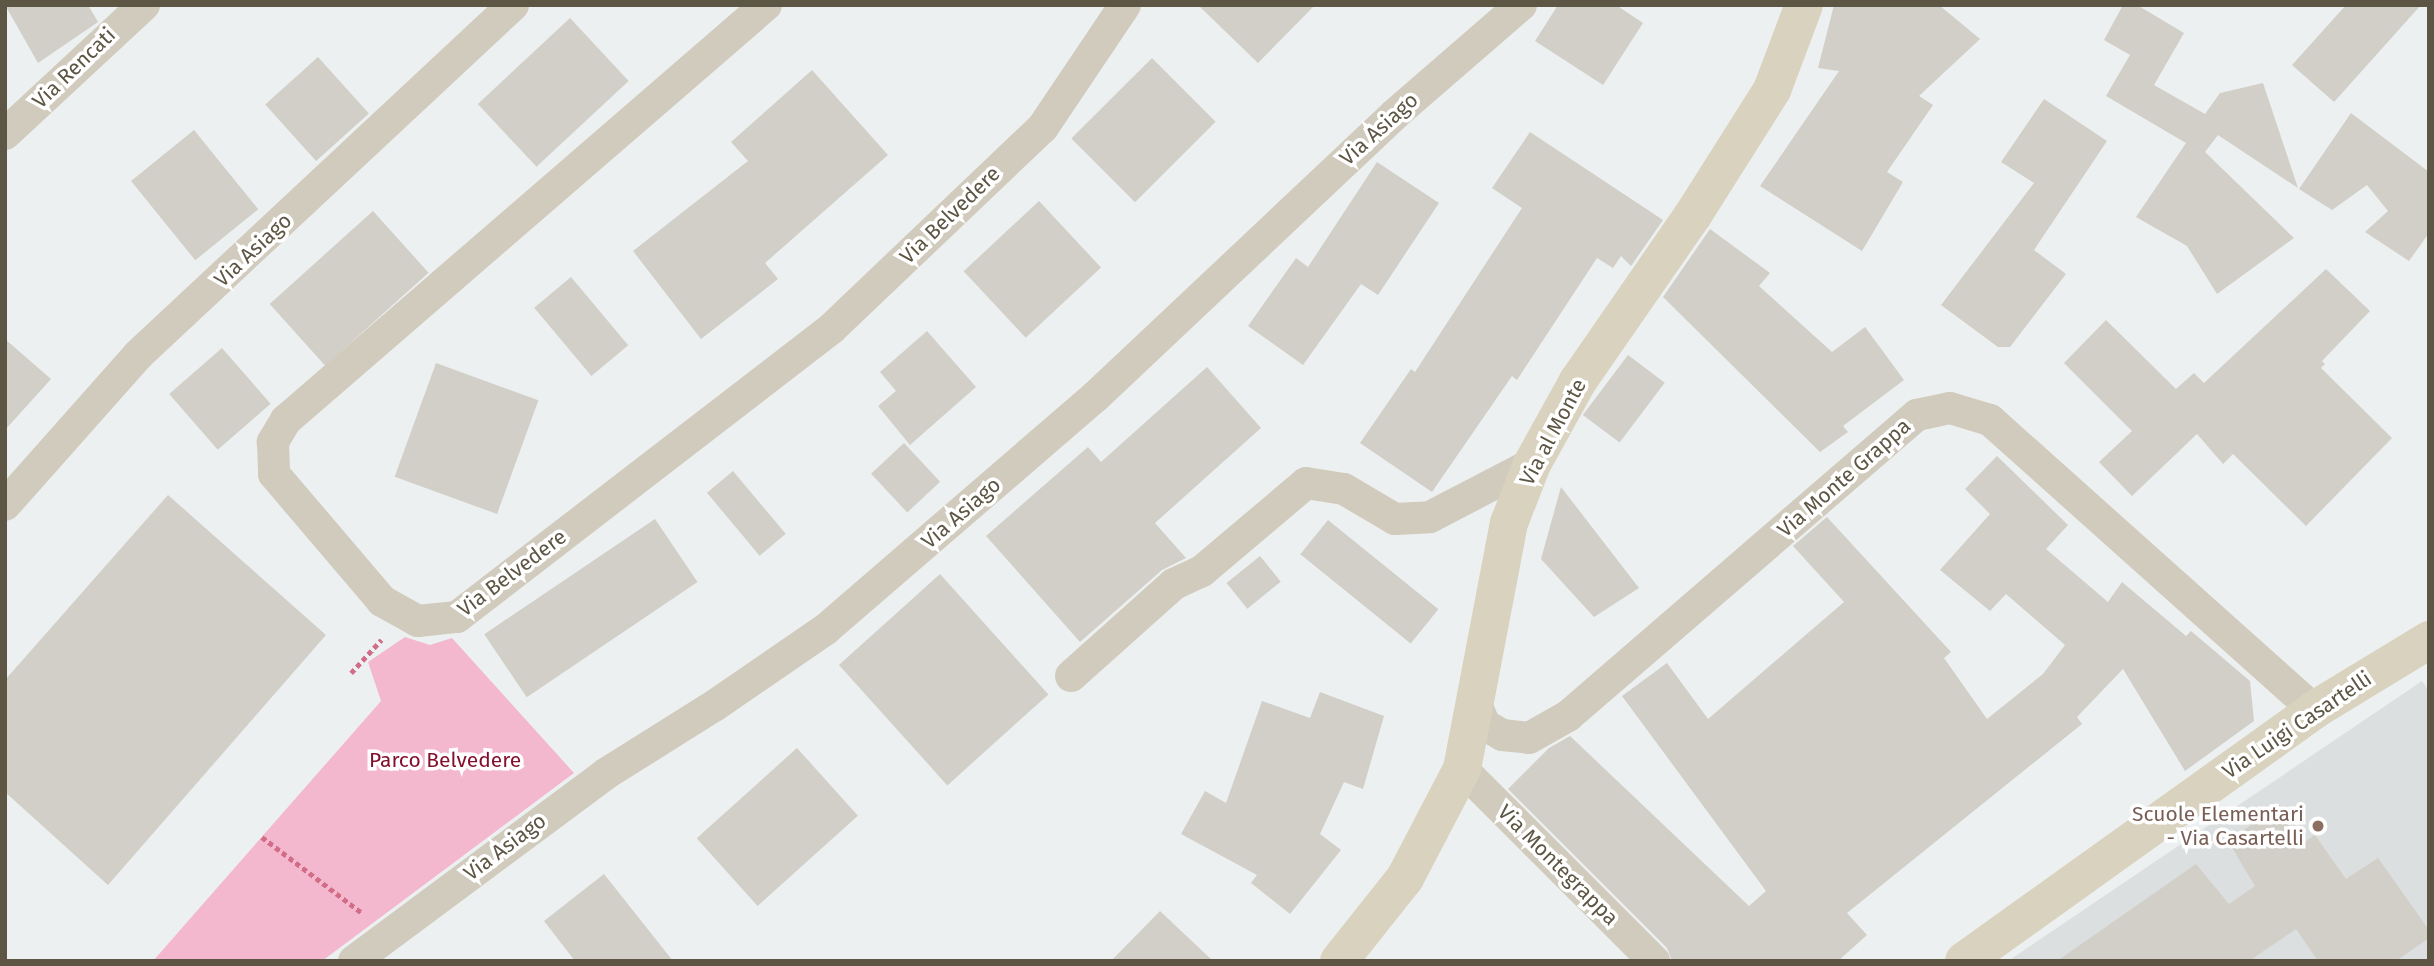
<!DOCTYPE html>
<style>
body{margin:0}
#map{position:relative;width:2434px;height:966px;overflow:hidden;background:#edf0f1;font-family:"Fira Sans",sans-serif}
div>[style]{position:absolute}
.education>*{inset:0;background:#dcdfdf}
.green>*{inset:0;background:#f3b8ce}
.building>*{inset:0;background:#d1cfc7;transform-origin:0 0}
.path>*{height:4.5px;margin-top:-2.25px;transform-origin:0;background:repeating-linear-gradient(90deg,#d36d87 0 5px,transparent 0 8.5px)}
.street>*{height:32px;margin:-16px;padding:0 16px;transform-origin:16px;border-radius:16px;background:#d1cbbd}
.secondary>*{height:38px;margin:-19px;padding:0 19px;transform-origin:19px;border-radius:19px;background:#d9d2be}
.dots>*{width:19px;height:19px;translate:-50% -50%;box-sizing:border-box;border:4px solid #fff;border-radius:50%}
span{translate:-50% -50%;white-space:nowrap;text-align:center;line-height:1.15;-webkit-text-stroke:7px #fff;paint-order:stroke}
.street-label{font-size:21px;color:#5d5644}
.park-label{font-size:21px;color:#850f2e}
.education-label{font-size:21px;color:#785e54}
.right{translate:-100% -50%;text-align:right}
.frame{position:absolute;inset:0;border:7px solid #5d5644;pointer-events:none}
</style>
<div id="map">
<div class="education">
<i style="clip-path:polygon(2422px 681px,2429px 691px,2429px 961px,2008px 961px)"></i>
</div>
<div class="green">
<i style="clip-path:polygon(405px 637px,430px 645px,452px 638px,574px 773px,322px 961px,153px 961px,381px 701px,368px 662px)"></i>
</div>
<div class="building">
<i style="clip-path:polygon(5px 5px,88px 5px,98px 22px,38px 63px)"></i>
<i style="clip-path:polygon(1198px 5px,1315px 5px,1258px 63px)"></i>
<i style="clip-path:polygon(1558px 5px,1616px 5px,1643px 23px,1603px 85px,1535px 41px)"></i>
<i style="clip-path:polygon(1834px 5px,1939px 5px,1980px 39px,1919px 96px,1933px 105px,1887px 172px,1903px 182px,1862px 251px,1760px 186px,1839px 71px,1818px 68px)"></i>
<i style="clip-path:polygon(2123px 5px,2137px 5px,2184px 33px,2154px 85px,2205px 114px,2220px 93px,2263px 83px,2298px 188px,2218px 135px,2205px 152px,2294px 238px,2217px 294px,2187px 246px,2136px 217px,2186px 143px,2106px 96px,2130px 55px,2104px 40px)"></i>
<i style="clip-path:polygon(2346px 5px,2421px 5px,2334px 102px,2292px 65px)"></i>
<i style="left:570px;top:18px;width:86px;height:126px;rotate:47deg"></i>
<i style="left:318px;top:57px;width:76px;height:71px;rotate:48deg"></i>
<i style="left:1152px;top:58px;width:90px;height:114px;rotate:45deg"></i>
<i style="clip-path:polygon(812px 70px,888px 155px,765px 263px,778px 279px,701px 339px,633px 251px,748px 161px,731px 142px)"></i>
<i style="clip-path:polygon(2044px 99px,2107px 141px,2034px 250px,2066px 274px,2010px 347px,1998px 347px,1941px 305px,2034px 183px,2001px 162px)"></i>
<i style="clip-path:polygon(2351px 113px,2429px 172px,2429px 233px,2409px 261px,2365px 232px,2388px 211px,2367px 185px,2332px 210px,2299px 189px)"></i>
<i style="left:194px;top:130px;width:102px;height:81px;rotate:51deg"></i>
<i style="clip-path:polygon(1530px 132px,1663px 220px,1631px 266px,1621px 256px,1613px 268px,1597px 258px,1517px 380px,1512px 376px,1432px 492px,1360px 443px,1411px 369px,1415px 372px,1522px 208px,1492px 188px)"></i>
<i style="clip-path:polygon(1377px 162px,1439px 203px,1378px 295px,1361px 284px,1303px 365px,1248px 326px,1296px 258px,1308px 267px)"></i>
<i style="left:1039px;top:201px;width:91px;height:103px;rotate:47deg"></i>
<i style="left:373px;top:211px;width:83px;height:139px;rotate:48deg"></i>
<i style="clip-path:polygon(1710px 229px,1770px 273px,1759px 286px,1832px 352px,1865px 327px,1904px 380px,1843px 426px,1848px 432px,1820px 452px,1663px 297px)"></i>
<i style="clip-path:polygon(2326px 269px,2370px 311px,2322px 361px,2325px 364px,2321px 368px,2392px 438px,2306px 526px,2233px 454px,2223px 464px,2197px 434px,2132px 496px,2099px 462px,2132px 431px,2064px 363px,2106px 320px,2176px 389px,2194px 373px,2204px 383px)"></i>
<i style="left:571px;top:277px;width:89px;height:48px;rotate:50deg"></i>
<i style="clip-path:polygon(927px 331px,976px 387px,910px 445px,878px 406px,896px 391px,880px 372px)"></i>
<i style="clip-path:polygon(5px 339px,51px 379px,5px 430px)"></i>
<i style="left:222px;top:348px;width:74px;height:70px;rotate:49deg"></i>
<i style="left:1628px;top:355px;width:46px;height:75px;rotate:37deg"></i>
<i style="left:436px;top:363px;width:109px;height:121px;rotate:20deg"></i>
<i style="clip-path:polygon(1207px 367px,1261px 428px,1155px 523px,1186px 558px,1162px 570px,1080px 642px,986px 536px,1088px 447px,1101px 462px)"></i>
<i style="left:904px;top:443px;width:53px;height:45px;rotate:47deg"></i>
<i style="clip-path:polygon(1997px 456px,2068px 525px,2046px 549px,2108px 602px,2122px 582px,2186px 636px,2191px 631px,2250px 681px,2254px 721px,2185px 771px,2123px 669px,2077px 717px,2082px 724px,1847px 913px,1867px 935px,1838px 961px,1672px 961px,1667px 948px,1508px 789px,1549px 748px,1570px 736px,1749px 906px,1766px 891px,1622px 696px,1667px 663px,1708px 719px,1844px 602px,1793px 546px,1827px 517px,1951px 652px,1944px 658px,1987px 719px,2043px 674px,2065px 645px,2006px 594px,1990px 611px,1940px 570px,1990px 514px,1965px 489px)"></i>
<i style="left:733px;top:471px;width:82px;height:34px;rotate:50deg"></i>
<i style="clip-path:polygon(1561px 487px,1639px 588px,1594px 617px,1541px 559px)"></i>
<i style="clip-path:polygon(168px 495px,326px 635px,108px 885px,5px 792px,5px 680px)"></i>
<i style="left:655px;top:519px;width:76px;height:206px;rotate:56deg"></i>
<i style="left:1328px;top:520px;width:142px;height:44px;rotate:39deg"></i>
<i style="left:1260px;top:556px;width:33px;height:43px;rotate:51deg"></i>
<i style="left:940px;top:574px;width:162px;height:136px;rotate:48deg"></i>
<i style="clip-path:polygon(1320px 692px,1384px 716px,1363px 789px,1344px 782px,1320px 834px,1341px 850px,1290px 914px,1251px 883px,1257px 875px,1181px 834px,1205px 791px,1226px 803px,1262px 701px,1310px 718px)"></i>
<i style="left:797px;top:748px;width:91px;height:135px;rotate:48deg"></i>
<i style="clip-path:polygon(2280px 805px,2305px 842px,2315px 835px,2346px 879px,2378px 858px,2429px 930px,2429px 938px,2396px 961px,2318px 961px,2296px 929px,2249px 961px,2057px 961px,2196px 864px,2229px 904px,2255px 886px,2228px 841px)"></i>
<i style="clip-path:polygon(604px 874px,673px 961px,575px 961px,544px 921px)"></i>
<i style="clip-path:polygon(1160px 911px,1213px 961px,1111px 961px)"></i>
</div>
<div class="path">
<i style="left:351px;top:673px;width:45px;rotate:-47.7deg"></i>
<i style="left:262px;top:837px;width:126px;rotate:37.2deg"></i>
</div>
<div class="street">
<i style="left:766px;top:5px;width:635px;rotate:139.15deg"></i>
<i style="left:286px;top:420px;width:26px;rotate:121deg"></i>
<i style="left:273px;top:442px;width:32px;rotate:88deg"></i>
<i style="left:274px;top:474px;width:167px;rotate:49.6deg"></i>
<i style="left:382px;top:601px;width:41px;rotate:29.1deg"></i>
<i style="left:418px;top:621px;width:39px;rotate:-6deg"></i>
<i style="left:457px;top:617px;width:473px;rotate:-37.6deg"></i>
<i style="left:832px;top:328px;width:291px;rotate:-43.6deg"></i>
<i style="left:1043px;top:127px;width:147px;rotate:-56.1deg"></i>
<i style="left:5px;top:134px;width:190px;rotate:-42.9deg"></i>
<i style="left:5px;top:505px;width:200px;rotate:-48.4deg"></i>
<i style="left:138px;top:355px;width:513px;rotate:-43.03deg"></i>
<i style="left:1071px;top:676px;width:138px;rotate:-41.8deg"></i>
<i style="left:1174px;top:584px;width:31px;rotate:-25deg"></i>
<i style="left:1202px;top:571px;width:136px;rotate:-40.2deg"></i>
<i style="left:1306px;top:483px;width:38px;rotate:9deg"></i>
<i style="left:1344px;top:489px;width:59px;rotate:30.5deg"></i>
<i style="left:1395px;top:519px;width:35px;rotate:-3deg"></i>
<i style="left:1430px;top:517px;width:115px;rotate:-27.5deg"></i>
<i style="left:1475px;top:702px;width:25px;rotate:67deg"></i>
<i style="left:1485px;top:725px;width:20px;rotate:30deg"></i>
<i style="left:1502px;top:735px;width:27px;rotate:6deg"></i>
<i style="left:1529px;top:738px;width:45px;rotate:-29.4deg"></i>
<i style="left:1568px;top:716px;width:461px;rotate:-40.8deg"></i>
<i style="left:1917px;top:415px;width:34px;rotate:-12deg"></i>
<i style="left:1950px;top:408px;width:42px;rotate:16.7deg"></i>
<i style="left:1990px;top:420px;width:435px;rotate:41.8deg"></i>
<i style="left:1462px;top:769px;width:272px;rotate:45deg"></i>
<i style="left:354px;top:961px;width:315px;rotate:-36.6deg"></i>
<i style="left:607px;top:773px;width:126px;rotate:-32.1deg"></i>
<i style="left:714px;top:706px;width:136px;rotate:-34.5deg"></i>
<i style="left:826px;top:629px;width:355px;rotate:-40.8deg"></i>
<i style="left:1095px;top:397px;width:411px;rotate:-43.3deg"></i>
<i style="left:1394px;top:115px;width:168px;rotate:-40.9deg"></i>
</div>
<div class="secondary">
<i style="left:1339px;top:961px;width:106px;rotate:-51.5deg"></i>
<i style="left:1405px;top:878px;width:123px;rotate:-62.4deg"></i>
<i style="left:1462px;top:769px;width:250px;rotate:-79.2deg"></i>
<i style="left:1509px;top:523px;width:63px;rotate:-68.7deg"></i>
<i style="left:1532px;top:464px;width:95px;rotate:-61deg"></i>
<i style="left:1578px;top:381px;width:202px;rotate:-55.3deg"></i>
<i style="left:1693px;top:215px;width:148px;rotate:-57.7deg"></i>
<i style="left:1772px;top:90px;width:91px;rotate:-69.4deg"></i>
<i style="left:1964px;top:961px;width:431px;rotate:-35.6deg"></i>
<i style="left:2314px;top:710px;width:135px;rotate:-31.3deg"></i>
</div>
<div class="dots">
<i style="left:2318px;top:826px;background:#8d6e63"></i>
</div>
<div class="street-label">
<span style="left:74px;top:68px;rotate:-44deg">Via Rencati</span>
<span style="left:1379px;top:129px;rotate:-42deg">Via Asiago</span>
<span style="left:950px;top:215px;rotate:-44deg">Via Belvedere</span>
<span style="left:253px;top:250px;rotate:-43deg">Via Asiago</span>
<span style="left:1553px;top:432px;rotate:-62deg">Via al Monte</span>
<span style="left:1844px;top:478px;rotate:-41deg">Via Monte Grappa</span>
<span style="left:961px;top:513px;rotate:-41deg">Via Asiago</span>
<span style="left:512px;top:573px;rotate:-37deg">Via Belvedere</span>
<span style="left:2297px;top:725px;rotate:-34deg">Via Luigi Casartelli</span>
<span style="left:505px;top:847px;rotate:-37deg">Via Asiago</span>
<span style="left:1558px;top:865px;rotate:45deg">Via Montegrappa</span>
</div>
<div class="park-label">
<span style="left:445px;top:760px">Parco Belvedere</span>
</div>
<div class="education-label">
<span class="right" style="left:2304px;top:826px">Scuole Elementari<br>- Via Casartelli</span>
</div>
<div class="frame"></div>
</div>
